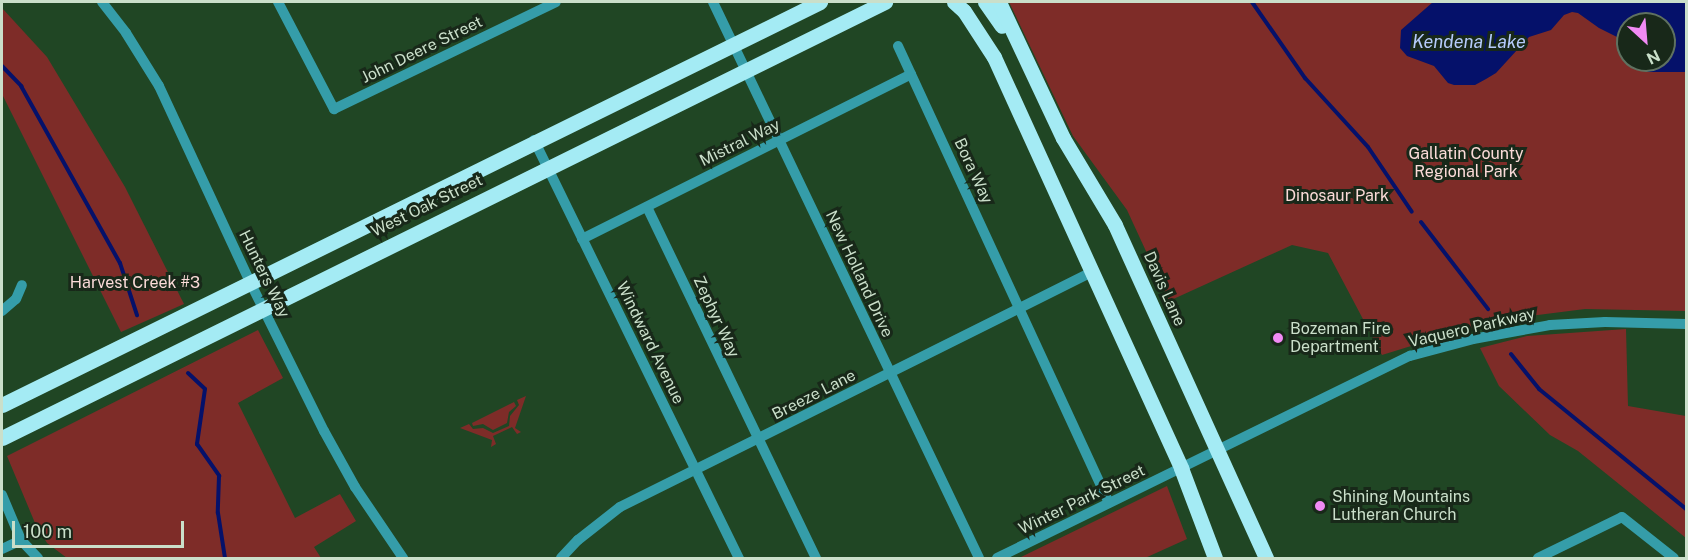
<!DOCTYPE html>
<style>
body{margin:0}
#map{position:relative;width:1688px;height:560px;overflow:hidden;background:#204624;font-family:"Public Sans",sans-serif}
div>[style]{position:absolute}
.green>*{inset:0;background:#7e2c28}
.water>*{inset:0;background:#05116a}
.stream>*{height:4px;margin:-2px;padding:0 2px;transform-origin:2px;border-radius:2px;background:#05116a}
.minor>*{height:10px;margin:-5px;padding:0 5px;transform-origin:5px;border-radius:5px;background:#359da9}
.major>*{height:15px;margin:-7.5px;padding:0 7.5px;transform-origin:7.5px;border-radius:7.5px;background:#a4ebf4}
.dots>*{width:16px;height:16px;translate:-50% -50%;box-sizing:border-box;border:3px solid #182819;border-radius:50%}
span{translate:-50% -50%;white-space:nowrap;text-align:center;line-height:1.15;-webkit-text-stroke:6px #182819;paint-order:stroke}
.street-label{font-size:16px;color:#cadfca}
.park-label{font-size:16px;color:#fbdbd8}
.poi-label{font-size:16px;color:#cadfca}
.left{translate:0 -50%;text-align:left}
.water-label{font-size:18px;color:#b5cbfb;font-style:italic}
.frame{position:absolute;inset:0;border:3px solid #cadfca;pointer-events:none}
.north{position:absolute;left:1616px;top:12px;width:60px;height:60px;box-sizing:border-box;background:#182819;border:2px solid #5f7160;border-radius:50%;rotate:154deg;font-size:16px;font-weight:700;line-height:24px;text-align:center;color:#cadfca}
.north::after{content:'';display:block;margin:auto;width:21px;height:27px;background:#f18af4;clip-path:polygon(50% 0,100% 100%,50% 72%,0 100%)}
.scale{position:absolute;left:12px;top:521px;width:172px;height:27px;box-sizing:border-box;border:3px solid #cadfca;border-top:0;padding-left:8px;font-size:18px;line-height:21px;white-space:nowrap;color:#cadfca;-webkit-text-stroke:4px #182819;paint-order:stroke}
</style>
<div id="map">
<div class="green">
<i style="clip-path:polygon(evenodd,1009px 2px,1686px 2px,1686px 311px,1585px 309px,1521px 317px,1466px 329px,1382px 355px,1328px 253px,1292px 245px,1169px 301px,1127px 210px,1073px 136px,1009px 2px,1628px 24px,1664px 24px,1664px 60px,1628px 60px,1628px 24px)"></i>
<i style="clip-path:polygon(2px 8px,47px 57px,125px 187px,184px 304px,121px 332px,2px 94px)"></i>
<i style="clip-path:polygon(1626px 329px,1628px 406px,1686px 416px,1686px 538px,1578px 451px,1550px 435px,1499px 386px,1480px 348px,1527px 336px)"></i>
<i style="clip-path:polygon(258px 330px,283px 378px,238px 403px,295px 518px,340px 494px,356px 521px,314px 547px,321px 558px,67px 558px,47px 543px,35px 523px,7px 456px)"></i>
<i style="clip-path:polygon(526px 396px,515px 428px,521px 432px,517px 434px,512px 427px,493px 436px,496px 444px,491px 447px,492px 440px,460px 428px,469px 424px,473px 429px,483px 428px,493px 433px,509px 426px,510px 416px,519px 405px,517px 400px)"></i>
<i style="clip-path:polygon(514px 402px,516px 406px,509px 412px,507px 423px,493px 430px,483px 424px,473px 426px,472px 423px)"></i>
<i style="clip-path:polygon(1167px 486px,1187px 539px,1145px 558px,1019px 558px)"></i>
</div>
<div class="water">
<i style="clip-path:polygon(1433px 2px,1686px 2px,1686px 72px,1648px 72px,1631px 60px,1664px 60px,1664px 24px,1628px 24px,1628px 58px,1617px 37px,1599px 28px,1578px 13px,1572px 12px,1564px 15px,1551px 30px,1529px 37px,1496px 73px,1486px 79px,1475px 85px,1454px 85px,1448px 83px,1434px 66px,1407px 56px,1400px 48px,1401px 30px)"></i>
</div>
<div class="stream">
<i style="left:1252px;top:2px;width:93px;rotate:55.1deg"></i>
<i style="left:1305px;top:78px;width:93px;rotate:47.6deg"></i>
<i style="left:1368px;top:147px;width:78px;rotate:55.9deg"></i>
<i style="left:2px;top:66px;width:28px;rotate:46deg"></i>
<i style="left:21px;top:86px;width:203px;rotate:60.8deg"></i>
<i style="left:120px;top:263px;width:55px;rotate:71.9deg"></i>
<i style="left:1421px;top:222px;width:110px;rotate:52.4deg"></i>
<i style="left:1511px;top:354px;width:45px;rotate:51.3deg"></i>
<i style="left:1539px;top:389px;width:190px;rotate:39.2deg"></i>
<i style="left:188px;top:373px;width:23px;rotate:43deg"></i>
<i style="left:205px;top:389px;width:56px;rotate:98.3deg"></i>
<i style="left:197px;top:444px;width:39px;rotate:55deg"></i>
<i style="left:219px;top:476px;width:37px;rotate:92deg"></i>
<i style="left:218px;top:513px;width:46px;rotate:81.2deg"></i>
</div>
<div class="minor">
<i style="left:102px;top:2px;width:39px;rotate:52deg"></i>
<i style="left:126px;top:33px;width:62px;rotate:58.1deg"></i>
<i style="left:159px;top:86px;width:216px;rotate:65.1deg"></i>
<i style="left:250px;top:282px;width:166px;rotate:63.6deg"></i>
<i style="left:324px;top:431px;width:64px;rotate:61deg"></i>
<i style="left:355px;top:487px;width:86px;rotate:55.9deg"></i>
<i style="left:278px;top:2px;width:121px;rotate:62.4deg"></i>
<i style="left:334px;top:109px;width:246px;rotate:-25.7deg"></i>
<i style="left:713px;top:2px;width:616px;rotate:64.43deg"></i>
<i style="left:898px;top:46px;width:503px;rotate:65.22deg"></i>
<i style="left:534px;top:140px;width:466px;rotate:63.9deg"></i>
<i style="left:647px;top:207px;width:390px;rotate:64.3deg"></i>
<i style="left:582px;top:239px;width:368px;rotate:-26.6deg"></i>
<i style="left:2px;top:311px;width:18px;rotate:-41deg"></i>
<i style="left:16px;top:299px;width:15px;rotate:-67deg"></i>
<i style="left:2px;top:495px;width:49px;rotate:67.1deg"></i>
<i style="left:21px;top:540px;width:25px;rotate:47deg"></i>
<i style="left:2px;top:549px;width:21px;rotate:-25deg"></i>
<i style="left:561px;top:558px;width:25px;rotate:-47deg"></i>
<i style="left:578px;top:540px;width:53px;rotate:-38.2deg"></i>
<i style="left:620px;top:507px;width:527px;rotate:-26.47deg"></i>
<i style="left:997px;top:558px;width:460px;rotate:-26.1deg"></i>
<i style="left:1410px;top:356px;width:65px;rotate:-15.1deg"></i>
<i style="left:1473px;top:339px;width:78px;rotate:-10.3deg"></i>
<i style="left:1550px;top:325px;width:55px;rotate:-3.1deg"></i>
<i style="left:1605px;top:322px;width:81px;rotate:1.4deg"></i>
<i style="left:1538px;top:558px;width:93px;rotate:-26deg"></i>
<i style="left:1622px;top:517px;width:66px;rotate:38.3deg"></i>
</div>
<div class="major">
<i style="left:954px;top:2px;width:13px;rotate:42deg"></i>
<i style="left:964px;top:11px;width:55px;rotate:56.9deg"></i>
<i style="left:994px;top:57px;width:452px;rotate:65.5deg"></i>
<i style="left:1181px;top:468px;width:96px;rotate:69.3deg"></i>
<i style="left:985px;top:2px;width:29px;rotate:55deg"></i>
<i style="left:999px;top:2px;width:150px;rotate:64.8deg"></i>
<i style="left:1063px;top:138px;width:101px;rotate:59.1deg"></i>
<i style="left:1115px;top:225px;width:366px;rotate:65.6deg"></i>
<i style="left:2px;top:405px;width:912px;rotate:-26.23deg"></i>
<i style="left:2px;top:438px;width:985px;rotate:-26.28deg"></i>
</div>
<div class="dots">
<i style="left:1278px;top:338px;background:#f18af4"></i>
<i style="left:1320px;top:506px;background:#f18af4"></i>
</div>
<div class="street-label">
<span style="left:422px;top:50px;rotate:-26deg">John Deere Street</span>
<span style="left:740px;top:143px;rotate:-26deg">Mistral Way</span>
<span style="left:973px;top:171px;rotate:65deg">Bora Way</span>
<span style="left:427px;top:206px;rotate:-26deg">West Oak Street</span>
<span style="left:264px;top:274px;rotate:64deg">Hunters Way</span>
<span style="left:859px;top:274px;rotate:65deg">New Holland Drive</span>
<span style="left:1164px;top:289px;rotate:66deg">Davis Lane</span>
<span style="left:716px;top:317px;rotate:65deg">Zephyr Way</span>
<span style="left:1472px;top:328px;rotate:-13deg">Vaquero Parkway</span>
<span style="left:650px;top:343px;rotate:64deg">Windward Avenue</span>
<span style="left:814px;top:395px;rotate:-27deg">Breeze Lane</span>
<span style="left:1082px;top:500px;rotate:-26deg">Winter Park Street</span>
</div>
<div class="park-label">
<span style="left:1466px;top:163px">Gallatin County<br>Regional Park</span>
<span style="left:1337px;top:196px">Dinosaur Park</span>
<span style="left:135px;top:283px">Harvest Creek #3</span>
</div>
<div class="poi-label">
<span class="left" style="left:1290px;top:338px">Bozeman Fire<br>Department</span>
<span class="left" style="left:1332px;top:506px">Shining Mountains<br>Lutheran Church</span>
</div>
<div class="water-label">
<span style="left:1469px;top:42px">Kendena Lake</span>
</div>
<div class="frame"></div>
<div class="north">N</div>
<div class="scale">100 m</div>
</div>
